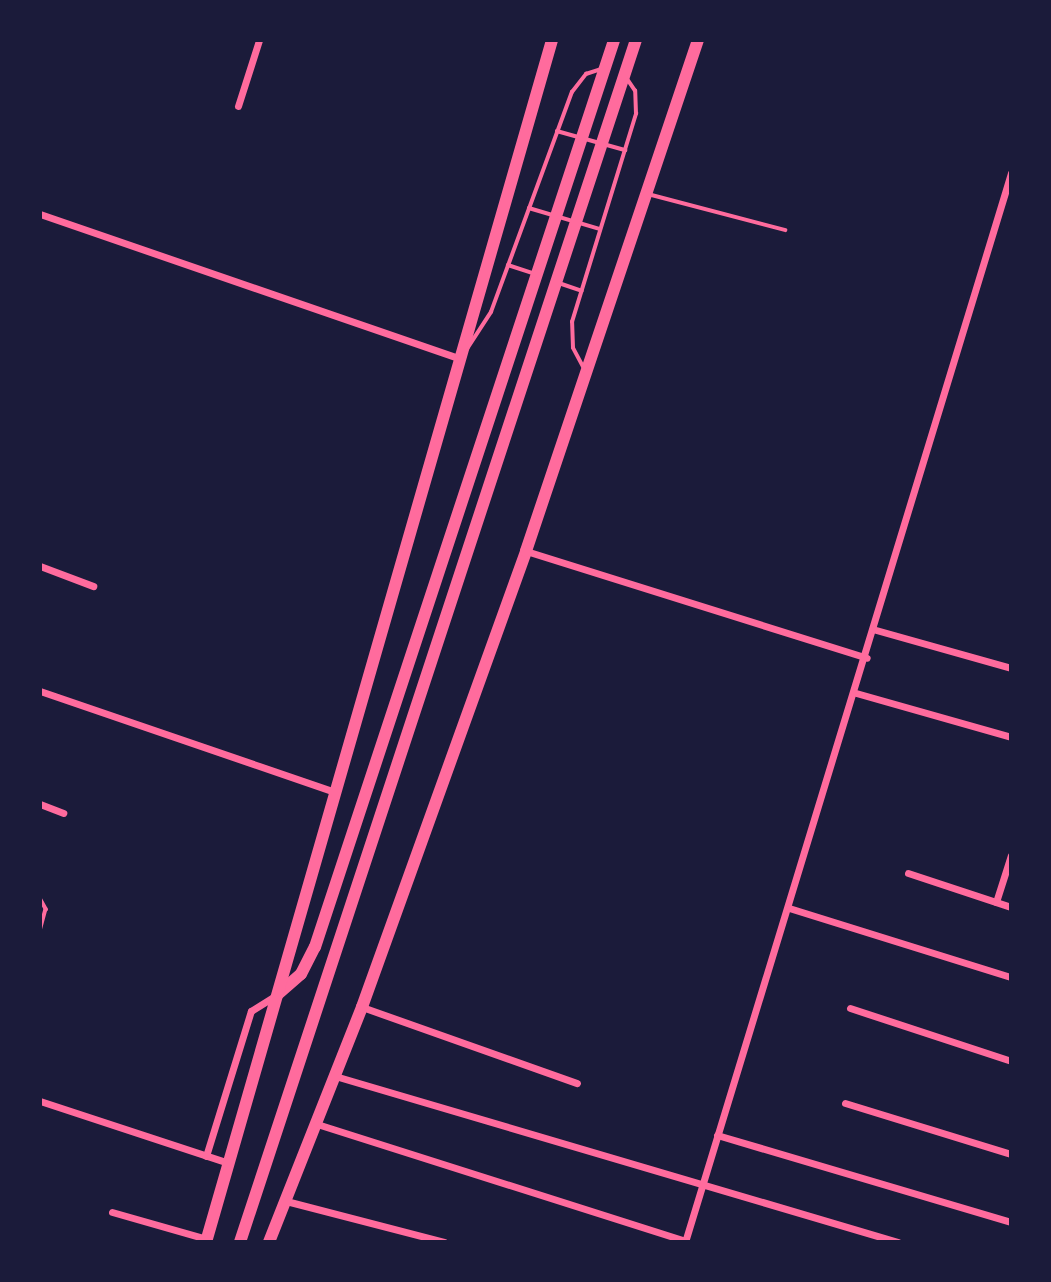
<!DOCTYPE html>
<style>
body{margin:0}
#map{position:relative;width:1051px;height:1282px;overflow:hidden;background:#1b1b3a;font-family:Karla,sans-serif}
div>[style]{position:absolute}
.service>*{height:3.5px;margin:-1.75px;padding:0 1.75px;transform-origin:1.75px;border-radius:1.75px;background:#ff6b9d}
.minor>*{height:7px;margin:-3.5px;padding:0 3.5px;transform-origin:3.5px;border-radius:3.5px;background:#ff6b9d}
.primary>*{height:12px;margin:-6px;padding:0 6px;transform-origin:6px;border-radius:6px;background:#ff6b9d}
span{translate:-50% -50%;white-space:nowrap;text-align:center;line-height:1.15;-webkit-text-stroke:5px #1b1b3a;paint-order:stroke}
.frame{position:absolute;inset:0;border:42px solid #1b1b3a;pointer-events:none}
</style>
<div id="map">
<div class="service">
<i style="left:557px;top:131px;width:71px;rotate:15.6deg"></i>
<i style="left:648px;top:194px;width:142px;rotate:14.7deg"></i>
<i style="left:529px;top:208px;width:74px;rotate:16.5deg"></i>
<i style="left:508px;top:265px;width:25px;rotate:18deg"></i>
<i style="left:559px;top:283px;width:24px;rotate:19deg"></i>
<i style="left:467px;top:349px;width:44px;rotate:-57deg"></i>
<i style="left:491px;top:312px;width:234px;rotate:-69.8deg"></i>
<i style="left:572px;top:92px;width:23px;rotate:-52deg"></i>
<i style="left:586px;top:74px;width:16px;rotate:-18deg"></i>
<i style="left:583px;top:367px;width:21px;rotate:-118deg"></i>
<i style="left:573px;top:348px;width:26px;rotate:-92deg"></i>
<i style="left:572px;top:322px;width:218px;rotate:-72.9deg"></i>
<i style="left:636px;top:114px;width:23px;rotate:-92deg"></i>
<i style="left:635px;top:91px;width:14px;rotate:-124deg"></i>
<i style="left:40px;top:898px;width:13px;rotate:61deg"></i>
<i style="left:46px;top:909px;width:24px;rotate:105deg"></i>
</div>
<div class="minor">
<i style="left:238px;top:106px;width:69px;rotate:-72.3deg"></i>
<i style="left:40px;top:214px;width:442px;rotate:19deg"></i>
<i style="left:526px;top:551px;width:357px;rotate:17.4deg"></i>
<i style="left:40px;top:566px;width:57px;rotate:20.7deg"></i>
<i style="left:876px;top:630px;width:140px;rotate:15.7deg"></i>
<i style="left:40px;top:691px;width:309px;rotate:18.9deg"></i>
<i style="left:856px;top:693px;width:161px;rotate:15.8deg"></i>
<i style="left:40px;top:804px;width:25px;rotate:21deg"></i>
<i style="left:908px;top:873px;width:108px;rotate:18.3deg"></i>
<i style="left:996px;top:902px;width:49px;rotate:-72.3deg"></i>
<i style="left:789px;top:908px;width:232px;rotate:17.3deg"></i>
<i style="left:362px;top:1007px;width:228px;rotate:19.5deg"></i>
<i style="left:850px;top:1008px;width:169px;rotate:18.2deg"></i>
<i style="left:335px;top:1076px;width:587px;rotate:16.43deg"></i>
<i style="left:40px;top:1101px;width:199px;rotate:18.2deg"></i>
<i style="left:845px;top:1103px;width:174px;rotate:17.1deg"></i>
<i style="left:317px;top:1124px;width:386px;rotate:17.6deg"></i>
<i style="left:717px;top:1135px;width:307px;rotate:16.5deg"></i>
<i style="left:206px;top:1156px;width:152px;rotate:-72.8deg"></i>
<i style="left:251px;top:1011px;width:32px;rotate:-32deg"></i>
<i style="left:286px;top:1201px;width:163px;rotate:14.5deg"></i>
<i style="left:112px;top:1212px;width:99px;rotate:15.9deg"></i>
<i style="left:685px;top:1242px;width:1118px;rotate:-73.04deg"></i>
</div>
<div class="primary">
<i style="left:278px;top:994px;width:30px;rotate:-41deg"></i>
<i style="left:301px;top:974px;width:30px;rotate:-63deg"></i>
<i style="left:315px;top:947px;width:955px;rotate:-71.75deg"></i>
<i style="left:206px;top:1242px;width:1251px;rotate:-73.94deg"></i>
<i style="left:240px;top:1242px;width:1266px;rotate:-71.77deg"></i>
<i style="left:269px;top:1242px;width:253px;rotate:-68.4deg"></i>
<i style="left:362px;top:1007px;width:485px;rotate:-70.2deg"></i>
<i style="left:526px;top:551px;width:539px;rotate:-71.4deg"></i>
</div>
<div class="frame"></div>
</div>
